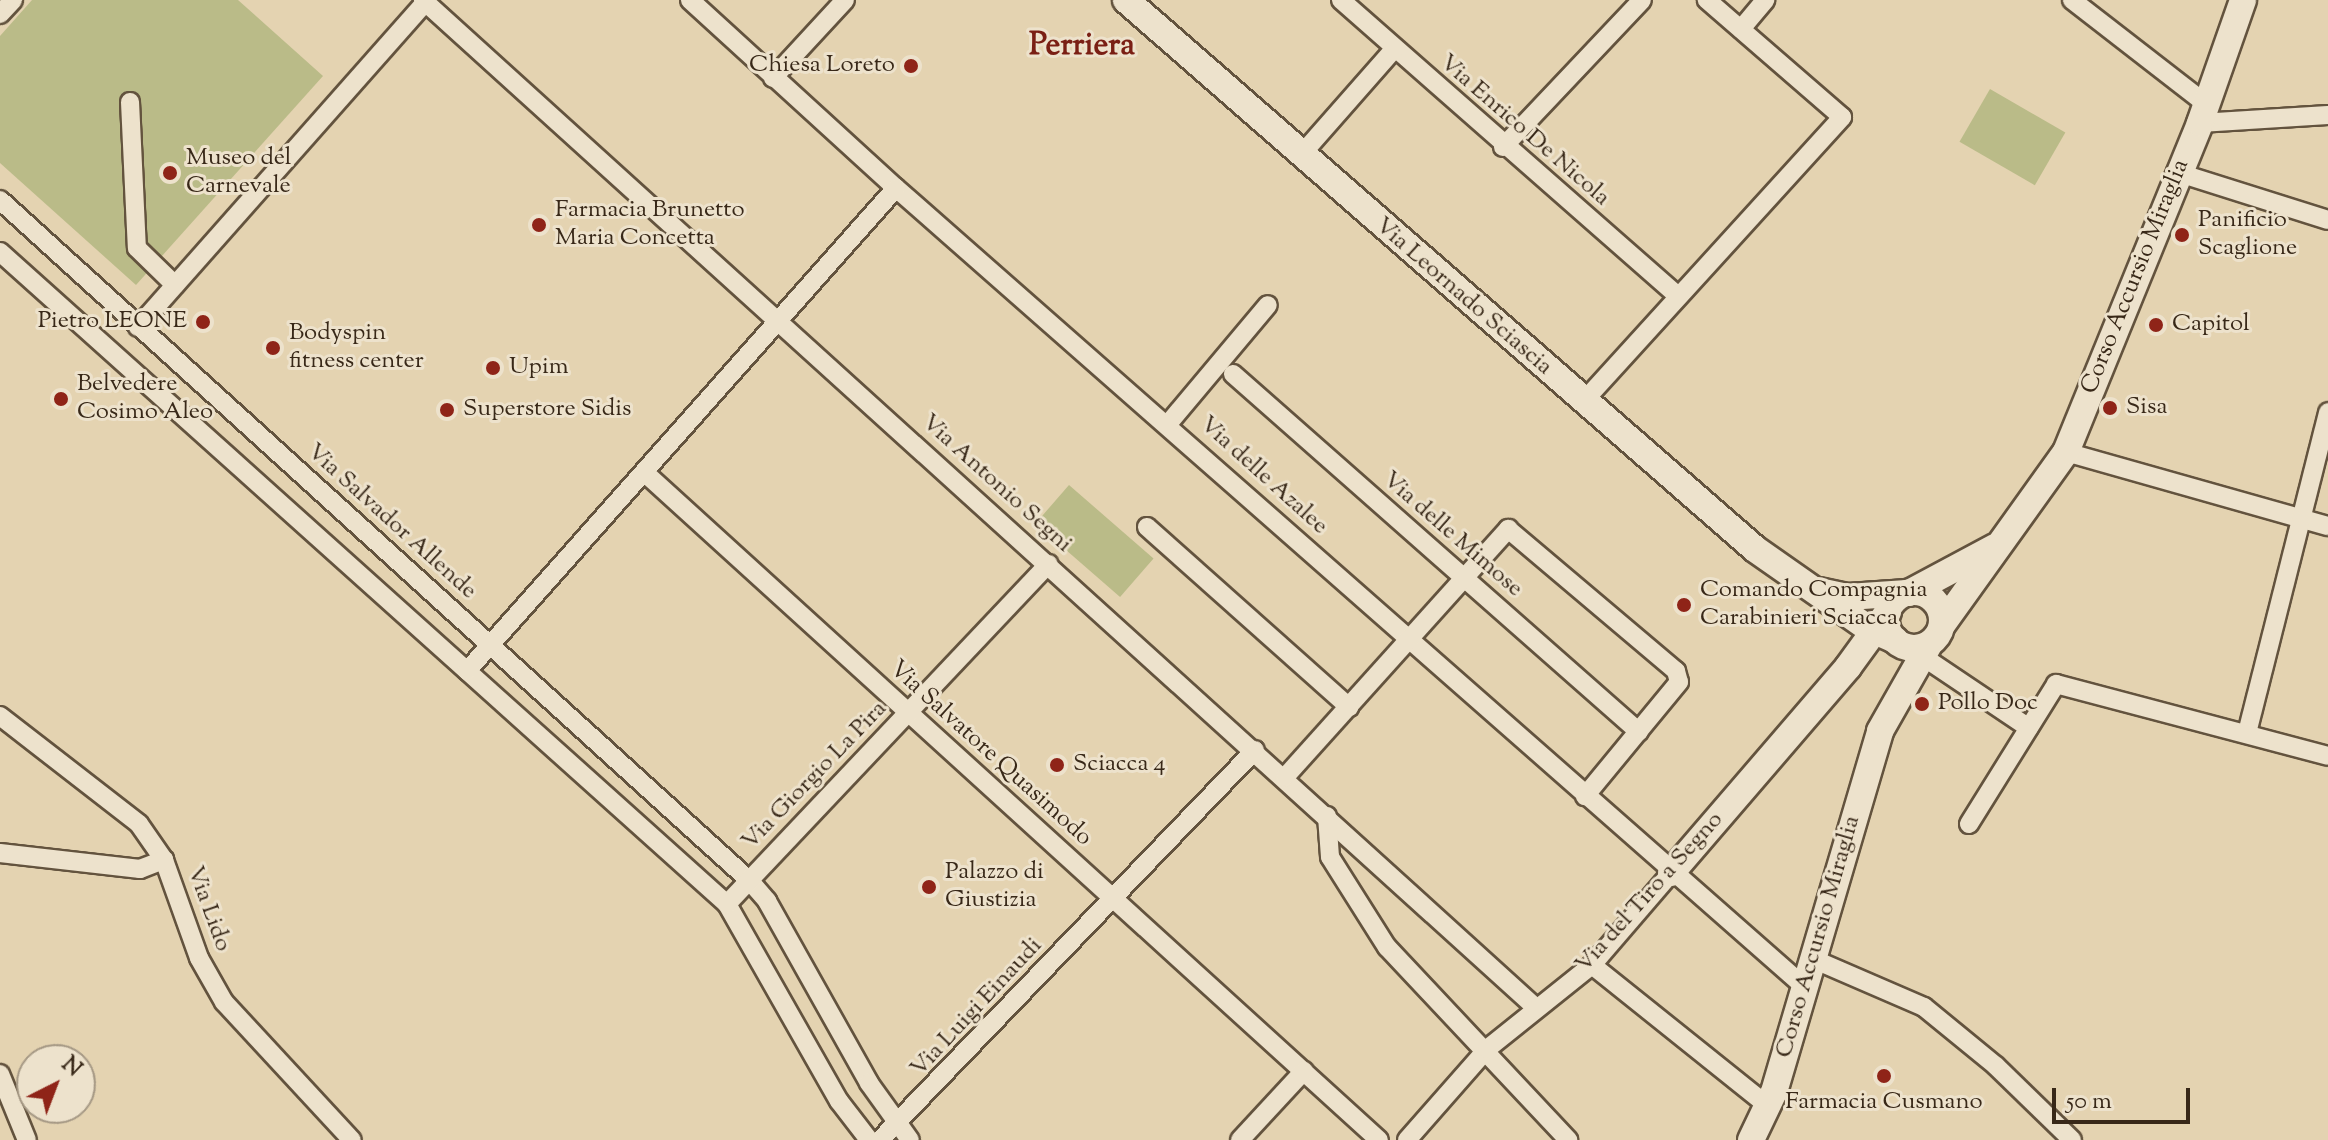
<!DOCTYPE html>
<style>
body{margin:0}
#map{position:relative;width:2328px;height:1140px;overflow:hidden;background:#e4d3b1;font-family:"Sorts Mill Goudy",serif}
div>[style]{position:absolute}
.green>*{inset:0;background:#babb88;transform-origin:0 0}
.roads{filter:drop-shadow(2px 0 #63533e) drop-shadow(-2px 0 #63533e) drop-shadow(0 2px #63533e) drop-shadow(0 -2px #63533e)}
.street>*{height:18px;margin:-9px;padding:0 9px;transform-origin:9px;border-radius:9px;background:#ede2cc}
.secondary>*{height:26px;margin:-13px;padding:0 13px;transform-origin:13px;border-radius:13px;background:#ede2cc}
.secondary>.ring{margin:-13px;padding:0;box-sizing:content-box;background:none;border:26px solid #ede2cc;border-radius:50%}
.dots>*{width:22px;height:22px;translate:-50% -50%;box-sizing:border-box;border:4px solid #ede2cc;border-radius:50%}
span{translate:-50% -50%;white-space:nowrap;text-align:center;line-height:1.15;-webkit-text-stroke:6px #ede2cc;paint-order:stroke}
.poi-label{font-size:24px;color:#382818}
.right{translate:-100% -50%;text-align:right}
.left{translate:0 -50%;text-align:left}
.street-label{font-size:24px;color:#382818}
.district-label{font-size:32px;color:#7a1f14;font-weight:700}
.north{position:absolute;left:16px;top:1044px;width:80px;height:80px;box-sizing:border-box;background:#ede2cc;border:2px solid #a59884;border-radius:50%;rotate:42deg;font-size:22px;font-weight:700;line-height:32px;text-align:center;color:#382818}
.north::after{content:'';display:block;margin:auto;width:28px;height:36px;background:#8f2418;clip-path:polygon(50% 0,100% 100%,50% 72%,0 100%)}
.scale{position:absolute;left:2052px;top:1088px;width:138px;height:36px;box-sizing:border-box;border:4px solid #382818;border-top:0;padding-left:10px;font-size:24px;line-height:28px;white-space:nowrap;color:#382818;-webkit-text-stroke:6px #ede2cc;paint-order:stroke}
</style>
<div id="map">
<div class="green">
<i style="clip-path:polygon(32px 0,238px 0,323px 76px,136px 285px,0 163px,0 36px)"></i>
<i style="left:1990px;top:89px;width:87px;height:61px;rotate:30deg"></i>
<i style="left:1069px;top:485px;width:112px;height:51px;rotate:41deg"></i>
</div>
<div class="roads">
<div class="street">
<i style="left:423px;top:0;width:1500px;rotate:42.16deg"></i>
<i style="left:690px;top:0;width:279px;rotate:42.4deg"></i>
<i style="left:896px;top:188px;width:1210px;rotate:41.32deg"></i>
<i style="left:1341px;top:0;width:447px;rotate:41.3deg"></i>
<i style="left:2072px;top:0;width:170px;rotate:37.8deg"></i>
<i style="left:0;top:14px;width:19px;rotate:-47deg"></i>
<i style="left:1741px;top:29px;width:38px;rotate:-50deg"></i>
<i style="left:773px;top:78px;width:106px;rotate:-47.3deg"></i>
<i style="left:130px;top:102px;width:146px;rotate:87.3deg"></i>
<i style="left:137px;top:248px;width:53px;rotate:44.2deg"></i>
<i style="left:2200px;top:123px;width:128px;rotate:-3.6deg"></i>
<i style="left:1503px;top:147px;width:202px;rotate:-46.6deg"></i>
<i style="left:1301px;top:155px;width:142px;rotate:-48.7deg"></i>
<i style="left:2176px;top:172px;width:159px;rotate:17.5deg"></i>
<i style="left:0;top:200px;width:1012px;rotate:42.24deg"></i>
<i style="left:749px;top:880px;width:28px;rotate:49deg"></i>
<i style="left:767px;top:901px;width:209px;rotate:60.7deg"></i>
<i style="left:869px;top:1083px;width:70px;rotate:54.3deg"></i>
<i style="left:0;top:252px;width:977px;rotate:41.89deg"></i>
<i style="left:727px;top:904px;width:227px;rotate:60.4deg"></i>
<i style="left:839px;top:1101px;width:49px;rotate:52.4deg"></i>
<i style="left:138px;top:327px;width:436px;rotate:-48.5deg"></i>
<i style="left:1233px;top:374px;width:541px;rotate:41.4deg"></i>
<i style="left:1583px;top:402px;width:385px;rotate:-47.7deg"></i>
<i style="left:1842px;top:117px;width:179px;rotate:-139.1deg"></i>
<i style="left:1168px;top:424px;width:155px;rotate:-50deg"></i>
<i style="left:2066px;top:452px;width:272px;rotate:15.8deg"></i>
<i style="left:644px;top:472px;width:993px;rotate:42.27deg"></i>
<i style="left:1147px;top:527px;width:271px;rotate:41.7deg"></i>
<i style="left:1910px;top:648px;width:143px;rotate:33.9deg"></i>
<i style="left:467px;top:671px;width:646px;rotate:-48.39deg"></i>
<i style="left:0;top:716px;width:176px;rotate:37.8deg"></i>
<i style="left:139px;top:824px;width:44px;rotate:55.2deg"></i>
<i style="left:164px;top:860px;width:104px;rotate:70.3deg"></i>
<i style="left:199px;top:958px;width:51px;rotate:60.4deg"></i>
<i style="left:224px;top:1002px;width:188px;rotate:47.2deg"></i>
<i style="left:2247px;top:733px;width:331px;rotate:-75.8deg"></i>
<i style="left:1285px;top:777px;width:334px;rotate:-48deg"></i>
<i style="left:1508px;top:529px;width:220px;rotate:40.2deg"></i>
<i style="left:1676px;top:671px;width:11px;rotate:75deg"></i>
<i style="left:1679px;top:682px;width:148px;rotate:129.5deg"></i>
<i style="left:1327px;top:816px;width:41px;rotate:85.8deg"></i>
<i style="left:1330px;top:857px;width:107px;rotate:57.7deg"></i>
<i style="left:1387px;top:947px;width:265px;rotate:46.8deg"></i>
<i style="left:1969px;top:824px;width:165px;rotate:-58.1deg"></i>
<i style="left:2056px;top:684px;width:281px;rotate:14.8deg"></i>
<i style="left:0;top:853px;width:141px;rotate:6.5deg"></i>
<i style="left:140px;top:869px;width:26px;rotate:-21deg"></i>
<i style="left:727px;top:904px;width:468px;rotate:-46.6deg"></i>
<i style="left:1813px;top:959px;width:121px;rotate:23.4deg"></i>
<i style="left:1924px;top:1007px;width:93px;rotate:39.3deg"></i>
<i style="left:1996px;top:1066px;width:106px;rotate:44.2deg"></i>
<i style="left:1592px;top:965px;width:226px;rotate:38.7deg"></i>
<i style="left:0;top:1074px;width:71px;rotate:67.8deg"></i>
<i style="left:880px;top:1140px;width:541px;rotate:-46.12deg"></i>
<i style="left:1240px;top:1140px;width:94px;rotate:-47.2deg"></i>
<i style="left:1407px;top:1140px;width:121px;rotate:-48.7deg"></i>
<i style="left:1487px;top:1049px;width:134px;rotate:-38.7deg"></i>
<i style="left:1592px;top:965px;width:121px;rotate:-49.3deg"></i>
</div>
<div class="secondary">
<i style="left:1126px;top:0;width:835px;rotate:41.11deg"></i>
<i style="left:1755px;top:549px;width:138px;rotate:35deg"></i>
<i style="left:1868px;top:628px;width:30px;rotate:24deg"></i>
<i style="left:1819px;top:591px;width:30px;rotate:12deg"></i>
<i style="left:1848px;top:597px;width:59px;rotate:-3.9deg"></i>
<i class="ring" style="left:1886px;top:592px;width:30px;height:30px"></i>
<i style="left:1909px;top:593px;width:98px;rotate:-28.1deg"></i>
<i style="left:1942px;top:625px;width:213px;rotate:-54.4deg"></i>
<i style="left:2066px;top:452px;width:355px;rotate:-67.8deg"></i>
<i style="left:2200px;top:123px;width:130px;rotate:-70.7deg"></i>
<i style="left:1671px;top:873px;width:272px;rotate:-49.3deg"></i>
<i style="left:1848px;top:667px;width:68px;rotate:-54deg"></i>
<i style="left:1751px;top:1140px;width:53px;rotate:-64.4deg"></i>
<i style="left:1774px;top:1092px;width:376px;rotate:-73.6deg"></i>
<i style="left:1880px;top:731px;width:101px;rotate:-60.4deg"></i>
</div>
</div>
<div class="dots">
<i style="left:911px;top:66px;background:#8f2418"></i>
<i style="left:170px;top:173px;background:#8f2418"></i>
<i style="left:539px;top:225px;background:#8f2418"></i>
<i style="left:2182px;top:235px;background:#8f2418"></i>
<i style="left:203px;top:322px;background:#8f2418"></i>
<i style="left:2156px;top:325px;background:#8f2418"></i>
<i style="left:273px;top:348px;background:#8f2418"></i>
<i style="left:493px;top:368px;background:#8f2418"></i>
<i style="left:61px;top:399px;background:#8f2418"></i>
<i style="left:2110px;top:408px;background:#8f2418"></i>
<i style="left:447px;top:410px;background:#8f2418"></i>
<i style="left:1684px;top:605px;background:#8f2418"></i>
<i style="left:1922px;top:704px;background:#8f2418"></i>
<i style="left:1057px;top:765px;background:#8f2418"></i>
<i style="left:929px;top:887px;background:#8f2418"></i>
<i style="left:1884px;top:1076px;background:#8f2418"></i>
</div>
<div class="poi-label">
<span class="right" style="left:895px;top:66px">Chiesa Loreto</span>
<span class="left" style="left:186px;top:173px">Museo del<br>Carnevale</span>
<span class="left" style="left:555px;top:225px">Farmacia Brunetto<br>Maria Concetta</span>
<span class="left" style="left:2198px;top:235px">Panificio<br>Scaglione</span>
<span class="right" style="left:187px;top:322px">Pietro LEONE</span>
<span class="left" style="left:2172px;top:325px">Capitol</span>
<span class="left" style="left:289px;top:348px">Bodyspin<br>fitness center</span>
<span class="left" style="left:509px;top:368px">Upim</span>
<span class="left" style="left:77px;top:399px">Belvedere<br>Cosimo Aleo</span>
<span class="left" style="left:2126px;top:408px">Sisa</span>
<span class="left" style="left:463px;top:410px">Superstore Sidis</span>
<span class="left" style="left:1700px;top:605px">Comando Compagnia<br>Carabinieri Sciacca</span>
<span class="left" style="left:1938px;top:704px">Pollo Doc</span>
<span class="left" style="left:1073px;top:765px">Sciacca 4</span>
<span class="left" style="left:945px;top:887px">Palazzo di<br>Giustizia</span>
<span style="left:1884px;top:1103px">Farmacia Cusmano</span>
</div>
<div class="street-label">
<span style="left:1524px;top:131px;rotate:41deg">Via Enrico De Nicola</span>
<span style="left:2136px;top:277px;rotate:-68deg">Corso Accursio Miraglia</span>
<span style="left:1463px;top:297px;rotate:41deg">Via Leornado Sciascia</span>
<span style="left:1263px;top:476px;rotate:42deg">Via delle Azalee</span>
<span style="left:996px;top:484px;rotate:42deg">Via Antonio Segni</span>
<span style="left:391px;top:522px;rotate:42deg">Via Salvador Allende</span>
<span style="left:1452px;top:535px;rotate:41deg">Via delle Mimose</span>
<span style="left:990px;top:754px;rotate:42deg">Via Salvatore Quasimodo</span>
<span style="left:815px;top:776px;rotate:-46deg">Via Giorgio La Pira</span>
<span style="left:1650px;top:893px;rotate:-48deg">Via del Tiro a Segno</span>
<span style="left:208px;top:909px;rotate:70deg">Via Lido</span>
<span style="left:1819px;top:937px;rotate:-74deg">Corso Accursio Miraglia</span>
<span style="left:977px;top:1008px;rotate:-47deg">Via Luigi Einaudi</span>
</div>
<div class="district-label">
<span style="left:1082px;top:46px">Perriera</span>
</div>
<div class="north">N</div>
<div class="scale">50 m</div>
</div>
